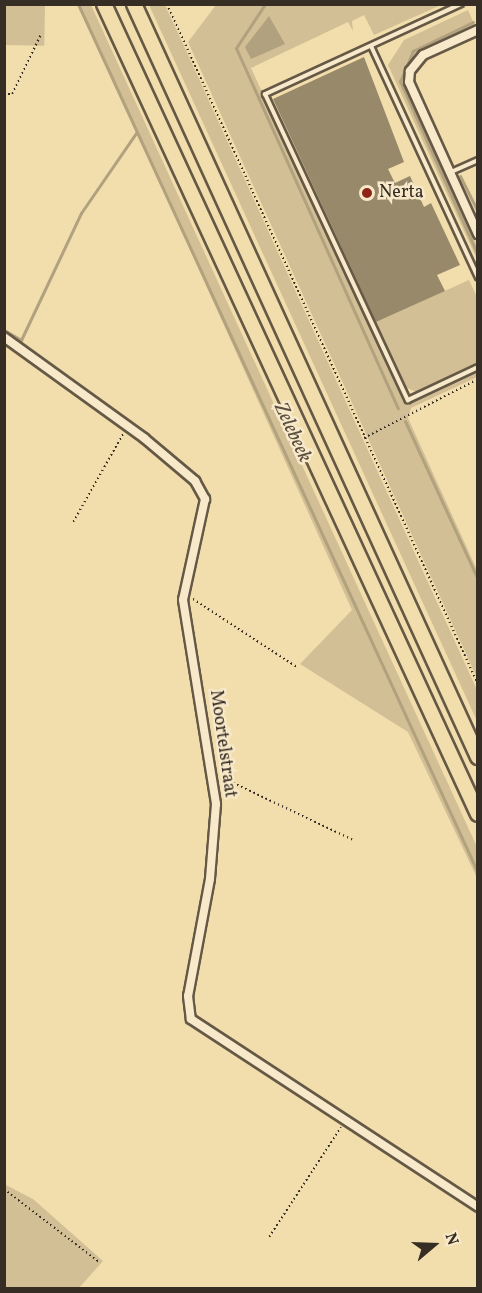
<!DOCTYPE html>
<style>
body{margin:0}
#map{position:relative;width:482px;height:1293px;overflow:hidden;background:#f2ddac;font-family:Vollkorn,serif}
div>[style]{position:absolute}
.green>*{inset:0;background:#d2bf95;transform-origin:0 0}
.water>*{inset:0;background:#b2a17e}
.stream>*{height:3px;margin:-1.5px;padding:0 1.5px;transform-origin:1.5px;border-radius:1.5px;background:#b2a17e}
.building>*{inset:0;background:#98896b}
.path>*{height:1.5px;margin-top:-0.75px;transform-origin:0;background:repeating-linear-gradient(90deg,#362d24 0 1.5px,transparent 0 4.5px)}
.roads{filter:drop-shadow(2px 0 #655946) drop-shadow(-2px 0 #655946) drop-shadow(0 2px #655946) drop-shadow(0 -2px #655946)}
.service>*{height:4px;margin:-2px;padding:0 2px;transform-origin:2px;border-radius:2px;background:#f7e9c9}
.minor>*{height:8px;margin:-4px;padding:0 4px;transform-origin:4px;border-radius:4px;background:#f7e9c9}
.motorway>*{height:14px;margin:-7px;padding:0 7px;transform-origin:7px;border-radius:7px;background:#f2ddac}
.dots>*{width:16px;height:16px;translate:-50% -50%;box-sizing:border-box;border:3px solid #f7e9c9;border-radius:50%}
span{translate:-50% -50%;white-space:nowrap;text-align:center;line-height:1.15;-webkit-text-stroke:5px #f7e9c9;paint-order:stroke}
.poi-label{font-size:18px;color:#362d24}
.left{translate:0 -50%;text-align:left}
.street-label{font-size:18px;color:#362d24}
.water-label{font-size:20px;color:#5b503f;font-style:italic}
.frame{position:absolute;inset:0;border:6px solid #362d24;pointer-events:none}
.north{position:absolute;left:404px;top:1215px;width:60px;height:60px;-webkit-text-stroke:4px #f7e9c9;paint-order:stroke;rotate:71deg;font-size:16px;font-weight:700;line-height:24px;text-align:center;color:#362d24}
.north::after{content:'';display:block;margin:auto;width:21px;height:27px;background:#362d24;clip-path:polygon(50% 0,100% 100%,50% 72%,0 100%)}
</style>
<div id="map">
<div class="green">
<i style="left:5px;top:4px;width:40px;height:41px;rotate:1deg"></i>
<i style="clip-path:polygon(80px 5px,91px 5px,477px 847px,477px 878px,408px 732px,300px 664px,352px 610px)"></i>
<i style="clip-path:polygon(149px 5px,165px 5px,184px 46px,477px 690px,477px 721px)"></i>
<i style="clip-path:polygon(216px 5px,441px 5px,374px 35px,364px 15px,352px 21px,353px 31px,348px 22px,251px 68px,405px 405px,477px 372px,477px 377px,411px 408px,408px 418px,477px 570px,477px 678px,188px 42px)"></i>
<i style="clip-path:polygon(468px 10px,475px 26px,418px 52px,405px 68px,404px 81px,477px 246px,476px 257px,388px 65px,404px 40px)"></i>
<i style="clip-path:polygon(469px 280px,477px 297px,477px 364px,416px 392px,405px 387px,376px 322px)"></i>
<i style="clip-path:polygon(4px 1184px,33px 1199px,103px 1261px,79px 1288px,5px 1288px)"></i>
</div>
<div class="water">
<i style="clip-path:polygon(269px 16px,285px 44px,251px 59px,245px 47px)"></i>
</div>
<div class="stream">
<i style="left:78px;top:4px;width:957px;rotate:65.28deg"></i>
<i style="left:265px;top:4px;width:53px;rotate:123.4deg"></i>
<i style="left:236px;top:48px;width:395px;rotate:65.8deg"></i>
<i style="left:473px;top:22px;width:67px;rotate:154.2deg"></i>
<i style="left:413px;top:51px;width:33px;rotate:113deg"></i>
<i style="left:400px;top:81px;width:191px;rotate:65.9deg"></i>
<i style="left:460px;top:176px;width:40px;rotate:63.4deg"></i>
<i style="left:4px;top:330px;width:20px;rotate:30deg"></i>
<i style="left:21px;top:340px;width:140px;rotate:-64.7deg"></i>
<i style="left:81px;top:213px;width:97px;rotate:-55.5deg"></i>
<i style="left:405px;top:421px;width:175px;rotate:65.3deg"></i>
</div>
<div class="building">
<i style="clip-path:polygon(364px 57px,404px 162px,388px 169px,395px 183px,410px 176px,424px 207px,431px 203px,460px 265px,437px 275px,445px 291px,376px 322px,273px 99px)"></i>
</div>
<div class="path">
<i style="left:167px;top:4px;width:748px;rotate:65.42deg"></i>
<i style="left:4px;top:94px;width:8px"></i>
<i style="left:12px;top:94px;width:67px;rotate:-64.2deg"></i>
<i style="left:364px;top:438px;width:128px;rotate:-27.4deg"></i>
<i style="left:73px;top:522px;width:101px;rotate:-60.4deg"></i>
<i style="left:193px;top:599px;width:124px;rotate:33.2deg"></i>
<i style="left:221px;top:777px;width:148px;rotate:25.5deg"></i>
<i style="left:4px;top:1189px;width:120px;rotate:37.5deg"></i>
<i style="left:269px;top:1237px;width:131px;rotate:-56.8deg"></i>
</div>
<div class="roads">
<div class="service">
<i style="left:461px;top:4px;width:216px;rotate:155.3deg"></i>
<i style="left:265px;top:94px;width:338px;rotate:65deg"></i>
<i style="left:408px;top:400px;width:77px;rotate:-25.2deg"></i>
<i style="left:371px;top:46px;width:255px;rotate:65.2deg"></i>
<i style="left:451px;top:172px;width:30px;rotate:-24deg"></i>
</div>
<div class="minor">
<i style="left:478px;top:30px;width:60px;rotate:155.6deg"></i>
<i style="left:423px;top:55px;width:21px;rotate:129deg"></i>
<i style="left:410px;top:71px;width:11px;rotate:95deg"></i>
<i style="left:409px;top:82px;width:167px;rotate:65.6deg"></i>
<i style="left:4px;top:337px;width:173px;rotate:35.8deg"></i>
<i style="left:144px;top:438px;width:67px;rotate:40.1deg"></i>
<i style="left:195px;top:481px;width:21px;rotate:61deg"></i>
<i style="left:205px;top:499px;width:103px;rotate:102.3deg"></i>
<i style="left:183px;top:600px;width:207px;rotate:80.8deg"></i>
<i style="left:216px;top:804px;width:75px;rotate:94.6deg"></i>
<i style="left:210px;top:879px;width:119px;rotate:100.6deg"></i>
<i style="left:188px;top:996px;width:23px;rotate:83deg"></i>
<i style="left:191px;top:1019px;width:343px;rotate:33.2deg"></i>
</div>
<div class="motorway">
<i style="left:104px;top:4px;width:892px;rotate:65.22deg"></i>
<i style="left:134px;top:4px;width:828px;rotate:65.45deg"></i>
</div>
</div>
<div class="dots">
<i style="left:367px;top:193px;background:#8f2418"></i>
</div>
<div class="poi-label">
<span class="left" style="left:379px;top:193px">Nerta</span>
</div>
<div class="street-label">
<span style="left:222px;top:744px;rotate:82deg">Moortelstraat</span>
</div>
<div class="water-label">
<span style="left:292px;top:433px;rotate:65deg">Zelebeek</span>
</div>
<div class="frame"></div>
<div class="north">N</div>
</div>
